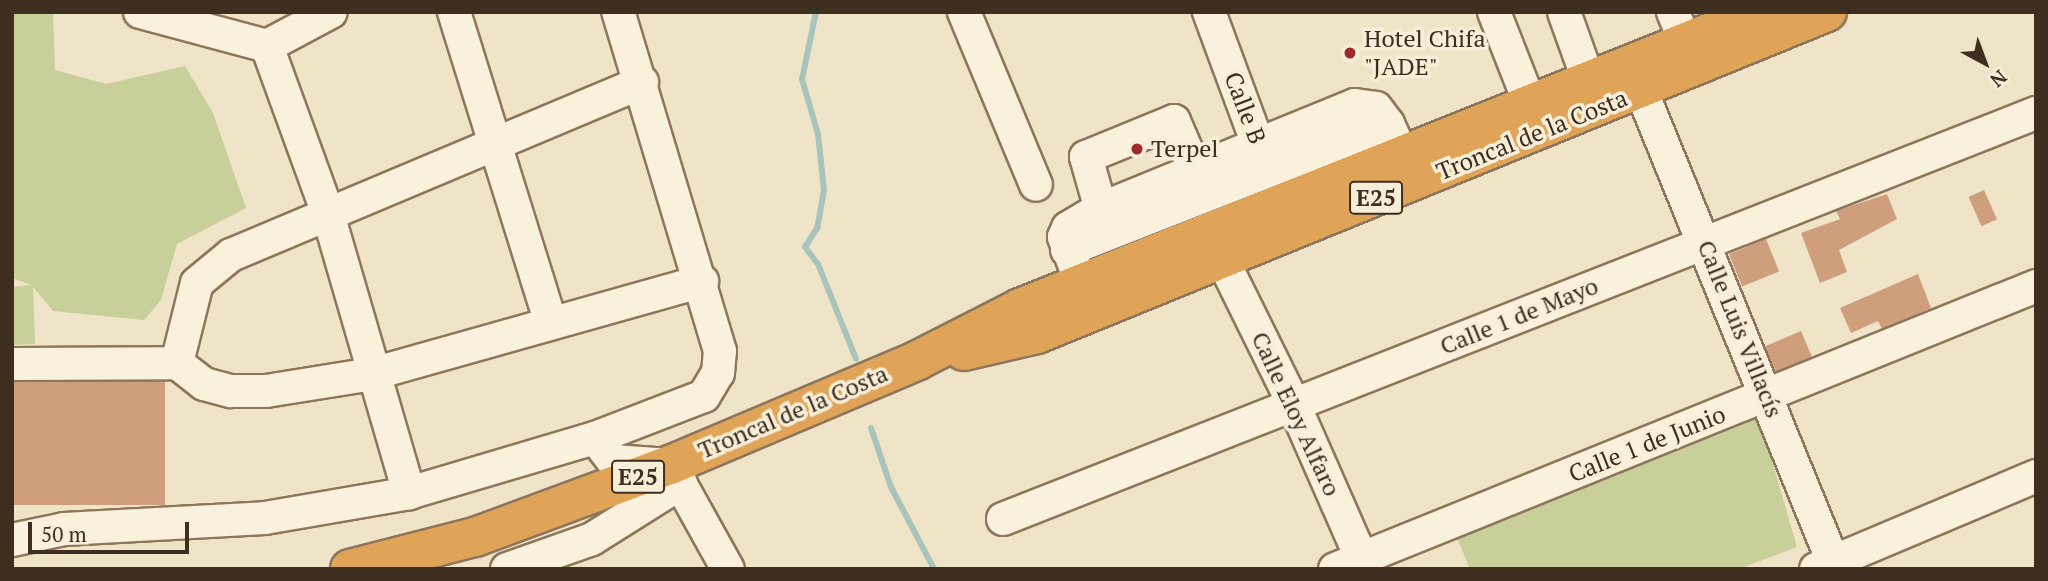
<!DOCTYPE html>
<meta charset="utf-8">
<style>
body{margin:0}
#map{position:relative;width:2048px;height:581px;overflow:hidden;background:#f0e4c8;font-family:"PT Serif",serif}
div>[style]{position:absolute}
.green>*{inset:0;background:#c9cf9b}
.stream>*{height:6px;margin:-3px;padding:0 3px;transform-origin:3px;border-radius:3px;background:#a9c4bc}
.building>*{inset:0;background:#cf9f7d;transform-origin:0 0}
.roads{filter:drop-shadow(2px 0 #8d765c) drop-shadow(-2px 0 #8d765c) drop-shadow(0 2px #8d765c) drop-shadow(0 -2px #8d765c)}
.minor>*{height:32px;margin:-16px;padding:0 16px;transform-origin:16px;border-radius:16px;background:#faf1dc}
.highway>*{height:38px;margin:-19px;padding:0 19px;transform-origin:19px;border-radius:19px;background:#e0a458}
.dots>*{width:19px;height:19px;translate:-50% -50%;box-sizing:border-box;border:4px solid #f7eed8;border-radius:50%}
span{translate:-50% -50%;white-space:nowrap;text-align:center;line-height:1.15;-webkit-text-stroke:7px #f7eed8;paint-order:stroke}
.shield-label span{padding:2px 5px;background:#f7eed8;border:2px solid;border-radius:5px;-webkit-text-stroke-width:0}
.shield-label{font-size:23px;color:#3d2e20;font-weight:700}
.poi-label{font-size:24px;color:#3d2e20}
.left{translate:0 -50%;text-align:left}
.street-label{font-size:24px;color:#3d2e20}
.frame{position:absolute;inset:0;border:14px solid #3d2e20;pointer-events:none}
.north{position:absolute;left:1950px;top:28px;width:70px;height:70px;-webkit-text-stroke:5px #f7eed8;paint-order:stroke;rotate:139deg;font-size:19px;font-weight:700;line-height:28px;text-align:center;color:#3d2e20}
.north::after{content:'';display:block;margin:auto;width:24px;height:32px;background:#3d2e20;clip-path:polygon(50% 0,100% 100%,50% 72%,0 100%)}
.scale{position:absolute;left:28px;top:522px;width:161px;height:32px;box-sizing:border-box;border:4px solid #3d2e20;border-top:0;padding-left:9px;font-size:21px;line-height:24px;white-space:nowrap;color:#3d2e20;-webkit-text-stroke:5px #f7eed8;paint-order:stroke}
</style>
<div id="map">
<div class="green">
<i style="clip-path:polygon(12px 12px,53px 12px,55px 70px,106px 84px,185px 66px,213px 113px,246px 208px,177px 244px,161px 300px,144px 320px,53px 311px,33px 287px,35px 344px,12px 345px,12px 287px,31px 285px,12px 278px)"></i>
<i style="clip-path:polygon(1758px 413px,1797px 547px,1739px 569px,1470px 569px,1454px 531px)"></i>
</div>
<div class="stream">
<i style="left:816px;top:12px;width:68px;rotate:101.8deg"></i>
<i style="left:802px;top:79px;width:57px;rotate:73.8deg"></i>
<i style="left:818px;top:134px;width:56px;rotate:83.9deg"></i>
<i style="left:824px;top:190px;width:39px;rotate:100deg"></i>
<i style="left:817px;top:228px;width:22px;rotate:122deg"></i>
<i style="left:805px;top:247px;width:21px;rotate:53deg"></i>
<i style="left:818px;top:264px;width:102px;rotate:68.2deg"></i>
<i style="left:871px;top:428px;width:62px;rotate:71.3deg"></i>
<i style="left:891px;top:487px;width:93px;rotate:62.3deg"></i>
</div>
<div class="building">
<i style="left:1984px;top:190px;width:32px;height:17px;rotate:66deg"></i>
<i style="clip-path:polygon(1887px 194px,1897px 219px,1839px 250px,1847px 272px,1820px 283px,1801px 233px,1840px 219px,1836px 211px)"></i>
<i style="left:1766px;top:239px;width:35px;height:40px;rotate:68deg"></i>
<i style="clip-path:polygon(1918px 274px,1931px 308px,1882px 329px,1878px 321px,1851px 333px,1840px 308px)"></i>
<i style="left:1801px;top:331px;width:28px;height:39px;rotate:67deg"></i>
<i style="left:165px;top:381px;width:124px;height:153px;rotate:90deg"></i>
</div>
<div class="roads">
<div class="minor">
<i style="left:140px;top:12px;width:131px;rotate:15deg"></i>
<i style="left:267px;top:46px;width:179px;rotate:70deg"></i>
<i style="left:328px;top:214px;width:291px;rotate:73.8deg"></i>
<i style="left:454px;top:12px;width:326px;rotate:72.7deg"></i>
<i style="left:964px;top:12px;width:187px;rotate:67.4deg"></i>
<i style="left:1209px;top:12px;width:159px;rotate:69.7deg"></i>
<i style="left:1494px;top:12px;width:99px;rotate:68.6deg"></i>
<i style="left:1564px;top:12px;width:74px;rotate:70.3deg"></i>
<i style="left:1673px;top:12px;width:55px;rotate:67.6deg"></i>
<i style="left:267px;top:46px;width:72px;rotate:-28deg"></i>
<i style="left:1641px;top:90px;width:517px;rotate:67.85deg"></i>
<i style="left:1106px;top:227px;width:73px;rotate:-105.9deg"></i>
<i style="left:1086px;top:157px;width:95px;rotate:-22.2deg"></i>
<i style="left:1174px;top:121px;width:71px;rotate:66.7deg"></i>
<i style="left:1067px;top:250px;width:345px;rotate:-21.4deg"></i>
<i style="left:1388px;top:124px;width:19px;rotate:65deg"></i>
<i style="left:1223px;top:261px;width:163px;rotate:63.7deg"></i>
<i style="left:1295px;top:407px;width:177px;rotate:66.3deg"></i>
<i style="left:1081px;top:283px;width:49px;rotate:-110.3deg"></i>
<i style="left:1064px;top:237px;width:10px;rotate:-66deg"></i>
<i style="left:1068px;top:228px;width:37px;rotate:-31deg"></i>
<i style="left:1100px;top:209px;width:275px;rotate:-22.2deg"></i>
<i style="left:1355px;top:105px;width:21px;rotate:8deg"></i>
<i style="left:1376px;top:108px;width:20px;rotate:53deg"></i>
<i style="left:177px;top:363px;width:82px;rotate:-76deg"></i>
<i style="left:197px;top:283px;width:44px;rotate:-39.5deg"></i>
<i style="left:231px;top:255px;width:446px;rotate:-22.8deg"></i>
<i style="left:12px;top:364px;width:165px;rotate:-0.3deg"></i>
<i style="left:177px;top:363px;width:34px;rotate:38deg"></i>
<i style="left:204px;top:384px;width:28px;rotate:15deg"></i>
<i style="left:231px;top:391px;width:35px"></i>
<i style="left:266px;top:391px;width:107px;rotate:-9.1deg"></i>
<i style="left:372px;top:374px;width:343px;rotate:-15.7deg"></i>
<i style="left:595px;top:438px;width:29px;rotate:52deg"></i>
<i style="left:613px;top:461px;width:57px;rotate:4deg"></i>
<i style="left:670px;top:465px;width:119px;rotate:60.9deg"></i>
<i style="left:1003px;top:519px;width:1110px;rotate:-21.46deg"></i>
<i style="left:12px;top:540px;width:53px;rotate:-11.9deg"></i>
<i style="left:64px;top:529px;width:201px;rotate:-3.1deg"></i>
<i style="left:265px;top:518px;width:146px;rotate:-9.8deg"></i>
<i style="left:409px;top:493px;width:194px;rotate:-16.5deg"></i>
<i style="left:595px;top:438px;width:117px;rotate:-21.1deg"></i>
<i style="left:704px;top:396px;width:27px;rotate:-59deg"></i>
<i style="left:718px;top:373px;width:22px;rotate:-85deg"></i>
<i style="left:720px;top:351px;width:354px;rotate:-106.7deg"></i>
<i style="left:507px;top:569px;width:90px;rotate:-19.4deg"></i>
<i style="left:592px;top:539px;width:105px;rotate:-32.2deg"></i>
<i style="left:1335px;top:569px;width:756px;rotate:-21.98deg"></i>
<i style="left:1816px;top:569px;width:239px;rotate:-22.9deg"></i>
</div>
<div class="highway">
<i style="left:964px;top:351px;width:75px;rotate:-13.1deg"></i>
<i style="left:1037px;top:334px;width:853px;rotate:-22.18deg"></i>
<i style="left:350px;top:569px;width:129px;rotate:-14.4deg"></i>
<i style="left:475px;top:537px;width:208px;rotate:-20.3deg"></i>
<i style="left:670px;top:465px;width:269px;rotate:-22.9deg"></i>
<i style="left:918px;top:360px;width:114px;rotate:-27deg"></i>
<i style="left:1020px;top:308px;width:798px;rotate:-21.77deg"></i>
</div>
</div>
<div class="dots">
<i style="left:1350px;top:53px;background:#9e2a2b"></i>
<i style="left:1137px;top:149px;background:#9e2a2b"></i>
</div>
<div class="shield-label">
<span style="left:1376px;top:198px">E25</span>
<span style="left:638px;top:477px">E25</span>
</div>
<div class="poi-label">
<span class="left" style="left:1364px;top:53px">Hotel Chifa<br>"JADE"</span>
<span class="left" style="left:1151px;top:149px">Terpel</span>
</div>
<div class="street-label">
<span style="left:1245px;top:108px;rotate:69deg">Calle B</span>
<span style="left:1532px;top:135px;rotate:-22deg">Troncal de la Costa</span>
<span style="left:1519px;top:316px;rotate:-22deg">Calle 1 de Mayo</span>
<span style="left:1740px;top:329px;rotate:68deg">Calle Luis Villacís</span>
<span style="left:793px;top:412px;rotate:-23deg">Troncal de la Costa</span>
<span style="left:1296px;top:414px;rotate:65deg">Calle Eloy Alfaro</span>
<span style="left:1647px;top:444px;rotate:-22deg">Calle 1 de Junio</span>
</div>
<div class="frame"></div>
<div class="north">N</div>
<div class="scale">50 m</div>
</div>
